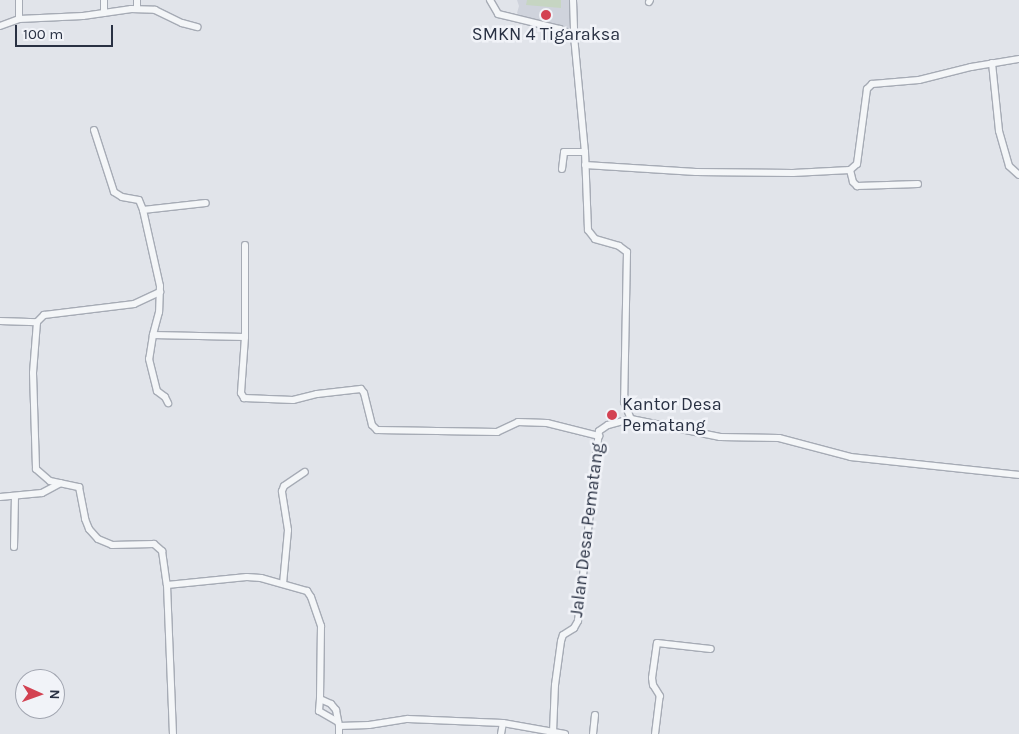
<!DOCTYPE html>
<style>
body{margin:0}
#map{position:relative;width:1019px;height:734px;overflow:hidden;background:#e1e4ea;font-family:Karla,sans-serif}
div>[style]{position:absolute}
.built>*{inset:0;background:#cfd3dc}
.green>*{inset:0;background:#c6d5c2}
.roads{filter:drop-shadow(1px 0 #a6abb5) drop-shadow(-1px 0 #a6abb5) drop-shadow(0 1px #a6abb5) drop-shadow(0 -1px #a6abb5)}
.street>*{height:6px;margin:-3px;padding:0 3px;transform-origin:3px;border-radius:3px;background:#f4f6f8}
.dots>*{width:14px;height:14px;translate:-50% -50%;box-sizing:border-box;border:2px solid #f1f3f8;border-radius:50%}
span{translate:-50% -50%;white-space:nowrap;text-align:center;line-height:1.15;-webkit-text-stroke:5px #f1f3f8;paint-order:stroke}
.poi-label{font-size:18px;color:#293143}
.left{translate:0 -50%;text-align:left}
.street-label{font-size:18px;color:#293143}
.north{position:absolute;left:15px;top:669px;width:50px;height:50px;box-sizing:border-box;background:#f1f3f8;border:1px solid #a1a5b0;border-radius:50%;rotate:92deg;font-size:14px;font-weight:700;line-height:20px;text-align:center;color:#293143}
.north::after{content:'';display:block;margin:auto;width:18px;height:22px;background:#d34252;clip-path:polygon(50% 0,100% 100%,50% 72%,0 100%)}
.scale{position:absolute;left:15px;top:25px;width:98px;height:22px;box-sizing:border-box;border:2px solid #293143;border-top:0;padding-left:6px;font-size:15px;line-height:18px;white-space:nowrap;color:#293143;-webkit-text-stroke:4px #f1f3f8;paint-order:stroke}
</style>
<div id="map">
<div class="built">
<i style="clip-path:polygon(517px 0,570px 0,571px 29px,560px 29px,523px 18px,517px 13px,519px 6px)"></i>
</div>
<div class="green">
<i style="clip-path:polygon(527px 0,561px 0,561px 8px,526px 5px)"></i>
</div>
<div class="roads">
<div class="street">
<i style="left:19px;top:0;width:19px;rotate:90deg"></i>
<i style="left:104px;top:0;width:13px;rotate:90deg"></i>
<i style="left:137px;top:0;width:9px;rotate:90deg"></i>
<i style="left:490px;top:0;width:16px;rotate:60deg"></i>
<i style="left:498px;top:14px;width:64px;rotate:13.6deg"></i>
<i style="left:560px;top:29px;width:16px;rotate:27deg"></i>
<i style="left:574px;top:36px;width:117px;rotate:84.6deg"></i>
<i style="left:585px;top:152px;width:78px;rotate:87.8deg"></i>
<i style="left:588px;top:230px;width:11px;rotate:52deg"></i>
<i style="left:595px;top:239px;width:25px;rotate:16deg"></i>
<i style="left:619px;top:246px;width:10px;rotate:37deg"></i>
<i style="left:627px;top:252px;width:150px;rotate:91.1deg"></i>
<i style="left:624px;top:402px;width:18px;rotate:68deg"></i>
<i style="left:631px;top:419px;width:91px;rotate:11.4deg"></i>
<i style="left:720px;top:437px;width:59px;rotate:1deg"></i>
<i style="left:779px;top:438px;width:74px;rotate:14.8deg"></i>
<i style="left:851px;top:457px;width:169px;rotate:6.1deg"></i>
<i style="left:573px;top:0;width:36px;rotate:88deg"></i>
<i style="left:649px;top:2px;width:2px;rotate:-63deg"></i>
<i style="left:19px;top:19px;width:64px;rotate:-2.7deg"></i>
<i style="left:83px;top:16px;width:49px;rotate:-8.3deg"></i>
<i style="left:131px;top:9px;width:24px;rotate:2deg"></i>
<i style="left:155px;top:10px;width:30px;rotate:26deg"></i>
<i style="left:182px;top:23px;width:16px;rotate:15deg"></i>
<i style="left:0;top:26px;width:20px;rotate:-20deg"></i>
<i style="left:992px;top:63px;width:68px;rotate:84.1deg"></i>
<i style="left:999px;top:131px;width:36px;rotate:74deg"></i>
<i style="left:1009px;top:166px;width:13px;rotate:42deg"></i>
<i style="left:94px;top:130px;width:65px;rotate:72.1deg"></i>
<i style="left:114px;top:192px;width:9px;rotate:32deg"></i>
<i style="left:122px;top:197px;width:17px;rotate:10deg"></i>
<i style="left:139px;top:200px;width:11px;rotate:68deg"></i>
<i style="left:143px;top:210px;width:78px;rotate:77.4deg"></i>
<i style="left:160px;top:286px;width:26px;rotate:92deg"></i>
<i style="left:159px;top:312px;width:24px;rotate:105deg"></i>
<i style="left:153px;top:335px;width:92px;rotate:1.2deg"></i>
<i style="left:245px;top:337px;width:56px;rotate:94.1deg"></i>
<i style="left:241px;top:393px;width:6px;rotate:59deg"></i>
<i style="left:244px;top:398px;width:49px;rotate:2.3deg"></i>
<i style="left:293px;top:400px;width:25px;rotate:-14deg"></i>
<i style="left:317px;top:394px;width:44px;rotate:-6.5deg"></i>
<i style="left:361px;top:389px;width:5px;rotate:53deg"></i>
<i style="left:364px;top:393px;width:33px;rotate:76deg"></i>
<i style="left:372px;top:425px;width:7px;rotate:45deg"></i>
<i style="left:377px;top:430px;width:120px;rotate:1deg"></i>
<i style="left:497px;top:432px;width:23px;rotate:-25deg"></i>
<i style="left:518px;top:422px;width:29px;rotate:2deg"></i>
<i style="left:547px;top:423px;width:54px;rotate:14deg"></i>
<i style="left:585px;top:165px;width:111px;rotate:3.6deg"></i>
<i style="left:696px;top:172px;width:97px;rotate:0.6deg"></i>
<i style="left:793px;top:173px;width:57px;rotate:-3deg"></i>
<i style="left:850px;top:170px;width:9px;rotate:-41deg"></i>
<i style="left:857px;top:164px;width:76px;rotate:-82.4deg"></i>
<i style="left:867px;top:89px;width:7px;rotate:-45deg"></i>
<i style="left:872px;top:84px;width:47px;rotate:-4.9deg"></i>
<i style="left:919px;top:80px;width:54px;rotate:-14deg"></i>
<i style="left:971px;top:67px;width:49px;rotate:-9.5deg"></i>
<i style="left:562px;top:169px;width:17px;rotate:-83deg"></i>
<i style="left:564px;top:152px;width:21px"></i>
<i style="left:850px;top:170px;width:12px;rotate:76deg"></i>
<i style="left:853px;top:182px;width:6px;rotate:45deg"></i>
<i style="left:857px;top:186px;width:61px;rotate:-1.9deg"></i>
<i style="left:143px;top:210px;width:63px;rotate:-6.3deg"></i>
<i style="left:0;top:321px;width:37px;rotate:2deg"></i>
<i style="left:37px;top:322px;width:51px;rotate:94.5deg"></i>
<i style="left:33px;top:373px;width:96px;rotate:88.2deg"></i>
<i style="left:36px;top:469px;width:18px;rotate:41deg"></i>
<i style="left:50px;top:481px;width:30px;rotate:12deg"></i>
<i style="left:79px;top:487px;width:33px;rotate:79deg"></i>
<i style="left:85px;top:519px;width:11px;rotate:68deg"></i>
<i style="left:89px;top:529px;width:13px;rotate:48deg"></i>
<i style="left:98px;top:539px;width:15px;rotate:23deg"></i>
<i style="left:112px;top:545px;width:42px;rotate:-1.4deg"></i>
<i style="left:154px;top:544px;width:11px;rotate:41deg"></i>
<i style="left:162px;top:551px;width:34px;rotate:82deg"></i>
<i style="left:167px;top:585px;width:149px;rotate:87.7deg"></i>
<i style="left:37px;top:322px;width:10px;rotate:-45deg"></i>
<i style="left:44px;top:315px;width:91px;rotate:-7deg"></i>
<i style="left:134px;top:304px;width:29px;rotate:-25deg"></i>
<i style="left:153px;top:335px;width:24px;rotate:99deg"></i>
<i style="left:149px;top:359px;width:33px;rotate:76deg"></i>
<i style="left:157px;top:391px;width:10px;rotate:37deg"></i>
<i style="left:165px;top:397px;width:7px;rotate:63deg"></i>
<i style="left:245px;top:337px;width:92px;rotate:-90deg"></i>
<i style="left:0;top:497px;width:42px;rotate:-5.4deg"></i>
<i style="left:42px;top:493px;width:21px;rotate:-28deg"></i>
<i style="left:14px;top:547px;width:51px;rotate:-88.9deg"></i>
<i style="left:283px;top:584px;width:54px;rotate:-84.7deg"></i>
<i style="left:288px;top:530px;width:39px;rotate:-99deg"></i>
<i style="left:282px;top:491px;width:5px;rotate:-68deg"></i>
<i style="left:284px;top:486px;width:25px;rotate:-34deg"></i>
<i style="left:167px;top:585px;width:80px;rotate:-5.7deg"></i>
<i style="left:247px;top:577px;width:14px;rotate:4deg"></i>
<i style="left:261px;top:578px;width:48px;rotate:15.8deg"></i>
<i style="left:307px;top:591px;width:7px;rotate:56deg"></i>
<i style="left:311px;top:597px;width:31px;rotate:71deg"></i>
<i style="left:321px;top:626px;width:73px;rotate:90.8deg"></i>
<i style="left:320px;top:699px;width:12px;rotate:24deg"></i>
<i style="left:331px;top:704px;width:8px;rotate:50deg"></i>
<i style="left:336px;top:710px;width:16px;rotate:79deg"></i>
<i style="left:320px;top:699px;width:12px;rotate:95deg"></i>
<i style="left:319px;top:711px;width:22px;rotate:30deg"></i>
<i style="left:553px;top:732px;width:47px;rotate:-87.6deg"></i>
<i style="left:555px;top:685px;width:44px;rotate:-82.2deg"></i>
<i style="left:561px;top:641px;width:6px;rotate:-72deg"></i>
<i style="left:563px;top:635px;width:13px;rotate:-32deg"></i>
<i style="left:574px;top:628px;width:8px;rotate:-60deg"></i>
<i style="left:578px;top:621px;width:191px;rotate:-83.7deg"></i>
<i style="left:599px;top:431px;width:11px;rotate:-34deg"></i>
<i style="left:608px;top:425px;width:24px;rotate:-15deg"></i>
<i style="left:339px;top:734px;width:8px;rotate:-90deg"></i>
<i style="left:339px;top:726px;width:30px;rotate:-2deg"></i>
<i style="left:369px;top:725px;width:39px;rotate:-9deg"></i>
<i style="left:408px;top:719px;width:95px;rotate:2.4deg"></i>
<i style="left:503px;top:723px;width:63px;rotate:10.1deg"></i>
<i style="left:501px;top:734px;width:11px;rotate:-80deg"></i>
<i style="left:593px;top:734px;width:19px;rotate:-84deg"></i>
<i style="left:655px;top:734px;width:38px;rotate:-83deg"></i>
<i style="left:660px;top:696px;width:13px;rotate:-122deg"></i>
<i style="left:653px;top:685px;width:7px;rotate:-98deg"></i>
<i style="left:652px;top:678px;width:35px;rotate:-82deg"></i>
<i style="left:657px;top:643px;width:54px;rotate:6.3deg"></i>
</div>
</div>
<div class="dots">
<i style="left:546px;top:15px;background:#d34252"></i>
<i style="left:612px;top:415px;background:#d34252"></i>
</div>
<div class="poi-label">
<span style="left:546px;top:34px">SMKN 4 Tigaraksa</span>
<span class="left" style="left:622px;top:415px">Kantor Desa<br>Pematang</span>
</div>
<div class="street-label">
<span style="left:587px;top:530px;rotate:-83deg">Jalan Desa Pematang</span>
</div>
<div class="north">N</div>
<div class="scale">100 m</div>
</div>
